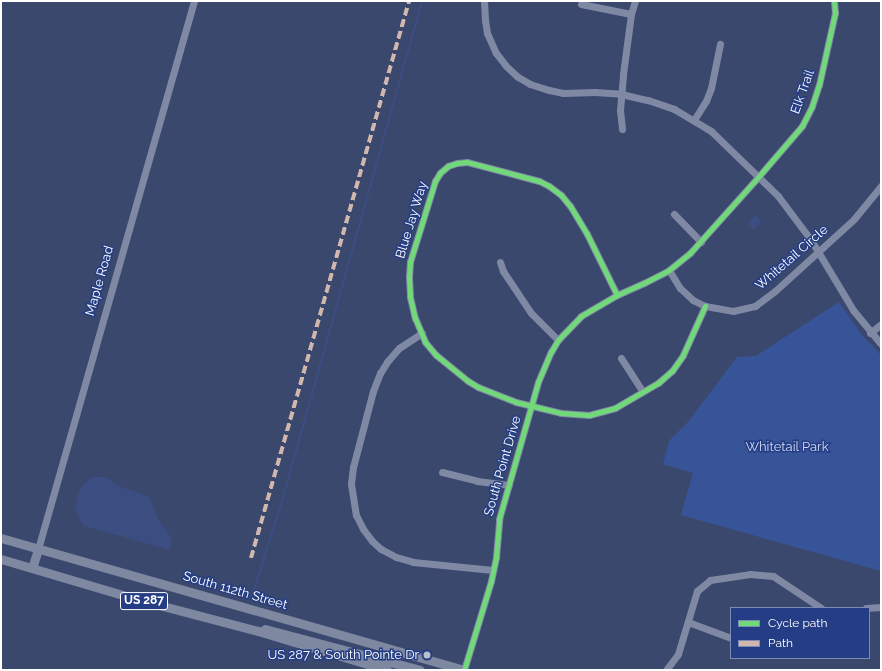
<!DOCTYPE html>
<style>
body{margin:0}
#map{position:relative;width:882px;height:671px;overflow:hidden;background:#3a486e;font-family:Raleway,sans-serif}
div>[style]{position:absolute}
.green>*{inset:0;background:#385499}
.water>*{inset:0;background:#3c4d81;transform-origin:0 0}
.stream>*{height:2px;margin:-1px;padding:0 1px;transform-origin:1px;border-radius:1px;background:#3c4d81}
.minor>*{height:7px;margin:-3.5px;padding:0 3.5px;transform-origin:3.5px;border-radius:3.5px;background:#8089a4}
.major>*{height:9px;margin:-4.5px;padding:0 4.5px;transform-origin:4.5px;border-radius:4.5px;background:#7f88a1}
.quiet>*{height:4px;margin-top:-2px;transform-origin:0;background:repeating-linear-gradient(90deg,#d1b7ad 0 8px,transparent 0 12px)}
.cycleway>*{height:5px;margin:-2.5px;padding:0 2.5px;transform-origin:2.5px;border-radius:2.5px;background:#71d979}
.dots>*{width:11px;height:11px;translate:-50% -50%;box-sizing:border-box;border:2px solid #243d84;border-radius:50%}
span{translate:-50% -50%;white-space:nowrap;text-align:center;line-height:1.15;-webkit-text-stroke:3px #243d84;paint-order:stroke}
.shield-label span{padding:1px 3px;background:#243d84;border:1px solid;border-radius:3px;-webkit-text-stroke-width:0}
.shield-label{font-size:12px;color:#fff;font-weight:700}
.street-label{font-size:13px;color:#fff}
.park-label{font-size:13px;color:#d1dbf6}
.poi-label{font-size:13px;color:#fff}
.right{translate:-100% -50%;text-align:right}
.frame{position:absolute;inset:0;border:2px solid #fff;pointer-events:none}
.legend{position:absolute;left:730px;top:607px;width:140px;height:52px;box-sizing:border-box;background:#243d84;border:1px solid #7c8bb5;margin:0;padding:5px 7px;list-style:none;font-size:12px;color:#fff}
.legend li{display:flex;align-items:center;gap:8px;height:20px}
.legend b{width:20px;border:1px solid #7c8bb5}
</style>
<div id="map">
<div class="green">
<i style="clip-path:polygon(839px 302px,861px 334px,881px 355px,881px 571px,681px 515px,693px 473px,663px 464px,669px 441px,688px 422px,737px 357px,756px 356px)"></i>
</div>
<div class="water">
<i style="left:755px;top:215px;width:9px;height:12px;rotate:41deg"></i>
<i style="clip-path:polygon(92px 477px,106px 477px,119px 486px,149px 497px,159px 521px,168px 532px,172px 541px,170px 550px,84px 526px,79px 519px,75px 507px,78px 493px,84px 484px)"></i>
</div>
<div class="stream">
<i style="left:252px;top:596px;width:100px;rotate:-72.5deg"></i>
<i style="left:282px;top:501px;width:519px;rotate:-74.36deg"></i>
</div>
<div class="minor">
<i style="left:484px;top:1px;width:19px;rotate:87deg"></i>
<i style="left:485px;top:20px;width:13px;rotate:81deg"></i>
<i style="left:487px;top:33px;width:22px;rotate:66deg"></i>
<i style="left:496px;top:53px;width:16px;rotate:52deg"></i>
<i style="left:506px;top:66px;width:16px;rotate:43deg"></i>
<i style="left:518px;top:77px;width:14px;rotate:30deg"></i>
<i style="left:530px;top:84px;width:20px;rotate:18deg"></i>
<i style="left:549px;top:90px;width:14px;rotate:12deg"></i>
<i style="left:563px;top:93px;width:32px;rotate:-2deg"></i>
<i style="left:595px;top:92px;width:26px;rotate:4deg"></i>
<i style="left:621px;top:94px;width:28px;rotate:13deg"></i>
<i style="left:648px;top:100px;width:28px;rotate:19deg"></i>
<i style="left:674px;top:109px;width:43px;rotate:30.7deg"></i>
<i style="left:711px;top:131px;width:93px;rotate:44.1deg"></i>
<i style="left:778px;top:196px;width:55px;rotate:53.1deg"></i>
<i style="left:811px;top:240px;width:82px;rotate:59deg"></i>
<i style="left:853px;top:310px;width:44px;rotate:50.5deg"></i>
<i style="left:581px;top:4px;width:51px;rotate:11.3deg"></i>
<i style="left:694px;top:120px;width:22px;rotate:-58deg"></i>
<i style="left:706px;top:101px;width:14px;rotate:-69deg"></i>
<i style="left:711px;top:88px;width:45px;rotate:-78.4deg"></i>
<i style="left:622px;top:129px;width:19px;rotate:-96deg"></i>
<i style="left:620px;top:110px;width:36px;rotate:-85deg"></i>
<i style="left:623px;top:74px;width:61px;rotate:-82.4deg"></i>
<i style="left:631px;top:14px;width:14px;rotate:-73deg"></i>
<i style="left:674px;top:214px;width:39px;rotate:46deg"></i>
<i style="left:500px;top:262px;width:9px;rotate:72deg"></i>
<i style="left:503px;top:271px;width:50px;rotate:56.3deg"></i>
<i style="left:531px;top:313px;width:38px;rotate:45deg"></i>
<i style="left:669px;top:270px;width:21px;rotate:59deg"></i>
<i style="left:680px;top:288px;width:18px;rotate:43deg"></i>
<i style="left:693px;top:300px;width:13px;rotate:27deg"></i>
<i style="left:705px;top:306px;width:28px;rotate:10deg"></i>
<i style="left:733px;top:311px;width:23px;rotate:-13deg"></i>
<i style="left:755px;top:306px;width:25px;rotate:-37deg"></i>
<i style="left:775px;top:291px;width:107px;rotate:-42.3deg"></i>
<i style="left:854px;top:219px;width:43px;rotate:-50.7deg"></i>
<i style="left:617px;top:295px;width:68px;rotate:-116.2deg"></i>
<i style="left:587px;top:234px;width:33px;rotate:-121deg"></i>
<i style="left:570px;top:206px;width:14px;rotate:-129deg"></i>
<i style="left:561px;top:195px;width:15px;rotate:-143deg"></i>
<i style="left:549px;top:186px;width:11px;rotate:-153deg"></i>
<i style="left:539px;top:181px;width:74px;rotate:-165.2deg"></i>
<i style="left:467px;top:162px;width:10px;rotate:174deg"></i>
<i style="left:457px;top:163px;width:9px;rotate:162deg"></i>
<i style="left:448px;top:166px;width:11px;rotate:139deg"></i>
<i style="left:440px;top:173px;width:9px;rotate:122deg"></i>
<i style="left:435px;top:181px;width:85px;rotate:107.2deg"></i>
<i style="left:410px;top:262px;width:15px;rotate:94deg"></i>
<i style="left:409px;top:277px;width:20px;rotate:87deg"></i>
<i style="left:410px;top:297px;width:22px;rotate:77deg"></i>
<i style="left:415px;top:318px;width:26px;rotate:67deg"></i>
<i style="left:425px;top:342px;width:17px;rotate:50deg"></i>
<i style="left:436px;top:355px;width:41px;rotate:39.1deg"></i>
<i style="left:468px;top:381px;width:12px;rotate:31deg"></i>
<i style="left:478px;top:387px;width:41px;rotate:21.5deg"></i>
<i style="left:516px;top:402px;width:46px;rotate:13.7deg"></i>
<i style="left:561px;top:413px;width:28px;rotate:4deg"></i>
<i style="left:589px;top:415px;width:27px;rotate:-15deg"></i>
<i style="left:615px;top:408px;width:50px;rotate:-30.2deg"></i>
<i style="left:658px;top:383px;width:18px;rotate:-41deg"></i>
<i style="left:672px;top:371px;width:19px;rotate:-55deg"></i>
<i style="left:683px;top:355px;width:54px;rotate:-65.8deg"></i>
<i style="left:422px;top:333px;width:27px;rotate:147deg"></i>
<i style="left:399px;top:348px;width:18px;rotate:131deg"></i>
<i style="left:387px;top:362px;width:13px;rotate:122deg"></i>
<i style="left:380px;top:373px;width:19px;rotate:111deg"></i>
<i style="left:373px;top:391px;width:79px;rotate:104.7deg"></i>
<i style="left:353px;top:467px;width:17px;rotate:97deg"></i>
<i style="left:351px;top:484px;width:31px;rotate:81deg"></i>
<i style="left:356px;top:515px;width:16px;rotate:63deg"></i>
<i style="left:363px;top:529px;width:15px;rotate:53deg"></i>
<i style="left:372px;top:541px;width:12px;rotate:42deg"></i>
<i style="left:381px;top:549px;width:17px;rotate:28deg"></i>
<i style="left:396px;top:557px;width:18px;rotate:16deg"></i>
<i style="left:413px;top:562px;width:80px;rotate:5.7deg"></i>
<i style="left:870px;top:333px;width:14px;rotate:-39deg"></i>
<i style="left:621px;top:358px;width:40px;rotate:57.1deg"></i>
<i style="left:442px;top:472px;width:36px;rotate:14deg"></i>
<i style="left:477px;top:481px;width:32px;rotate:7deg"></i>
<i style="left:38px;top:549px;width:570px;rotate:-74.11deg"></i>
<i style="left:866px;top:608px;width:15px;rotate:-4deg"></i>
<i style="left:688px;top:622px;width:46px;rotate:20.4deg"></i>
<i style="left:464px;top:670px;width:93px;rotate:-73.1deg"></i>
<i style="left:491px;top:581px;width:25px;rotate:-78deg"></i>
<i style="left:496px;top:557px;width:38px;rotate:-85deg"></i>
<i style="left:499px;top:519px;width:142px;rotate:-74.1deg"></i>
<i style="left:538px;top:382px;width:33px;rotate:-67deg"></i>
<i style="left:551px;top:352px;width:14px;rotate:-60deg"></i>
<i style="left:558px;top:340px;width:33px;rotate:-46deg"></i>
<i style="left:581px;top:316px;width:42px;rotate:-30.3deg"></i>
<i style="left:617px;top:295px;width:30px;rotate:-24deg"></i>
<i style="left:644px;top:283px;width:28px;rotate:-27deg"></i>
<i style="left:669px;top:270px;width:27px;rotate:-39deg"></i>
<i style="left:690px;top:253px;width:103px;rotate:-48.1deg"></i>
<i style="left:759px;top:176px;width:66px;rotate:-49.3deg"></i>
<i style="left:802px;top:126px;width:22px;rotate:-63deg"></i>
<i style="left:812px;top:106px;width:22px;rotate:-72deg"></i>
<i style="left:819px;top:85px;width:74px;rotate:-77.5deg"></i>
<i style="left:835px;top:13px;width:12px;rotate:-95deg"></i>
<i style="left:666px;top:670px;width:20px;rotate:-53deg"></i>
<i style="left:678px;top:654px;width:66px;rotate:-73.2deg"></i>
<i style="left:697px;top:591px;width:17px;rotate:-40deg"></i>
<i style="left:710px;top:580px;width:40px;rotate:-8.5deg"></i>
<i style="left:750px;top:574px;width:23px;rotate:5deg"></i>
<i style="left:773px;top:576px;width:58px;rotate:33.7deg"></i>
</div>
<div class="major">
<i style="left:1px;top:538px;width:480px;rotate:15.9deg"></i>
<i style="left:1px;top:559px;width:141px;rotate:16.5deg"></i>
<i style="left:136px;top:599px;width:126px;rotate:14.7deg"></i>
<i style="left:258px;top:631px;width:135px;rotate:16.8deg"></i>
<i style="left:32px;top:568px;width:20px;rotate:-72deg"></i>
<i style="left:265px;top:629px;width:160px;rotate:14.8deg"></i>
</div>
<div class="quiet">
<i style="left:251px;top:558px;width:579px;rotate:-74.16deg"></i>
</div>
<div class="cycleway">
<i style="left:617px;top:295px;width:68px;rotate:-116.2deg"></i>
<i style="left:587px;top:234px;width:33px;rotate:-121deg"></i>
<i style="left:570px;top:206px;width:14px;rotate:-129deg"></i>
<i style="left:561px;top:195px;width:15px;rotate:-143deg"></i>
<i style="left:549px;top:186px;width:11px;rotate:-153deg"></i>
<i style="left:539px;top:181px;width:74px;rotate:-165.2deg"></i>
<i style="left:467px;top:162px;width:10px;rotate:174deg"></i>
<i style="left:457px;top:163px;width:9px;rotate:162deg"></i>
<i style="left:448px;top:166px;width:11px;rotate:139deg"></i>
<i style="left:440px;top:173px;width:9px;rotate:122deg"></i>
<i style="left:435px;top:181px;width:85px;rotate:107.2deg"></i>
<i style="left:410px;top:262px;width:15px;rotate:94deg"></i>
<i style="left:409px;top:277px;width:20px;rotate:87deg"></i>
<i style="left:410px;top:297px;width:22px;rotate:77deg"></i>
<i style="left:415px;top:318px;width:26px;rotate:67deg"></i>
<i style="left:425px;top:342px;width:17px;rotate:50deg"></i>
<i style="left:436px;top:355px;width:41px;rotate:39.1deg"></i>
<i style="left:468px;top:381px;width:12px;rotate:31deg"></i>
<i style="left:478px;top:387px;width:41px;rotate:21.5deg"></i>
<i style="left:516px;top:402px;width:46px;rotate:13.7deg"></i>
<i style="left:561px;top:413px;width:28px;rotate:4deg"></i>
<i style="left:589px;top:415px;width:27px;rotate:-15deg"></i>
<i style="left:615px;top:408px;width:50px;rotate:-30.2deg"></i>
<i style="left:658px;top:383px;width:18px;rotate:-41deg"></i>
<i style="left:672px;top:371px;width:19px;rotate:-55deg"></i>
<i style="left:683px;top:355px;width:54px;rotate:-65.8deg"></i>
<i style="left:464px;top:670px;width:93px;rotate:-73.1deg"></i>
<i style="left:491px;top:581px;width:25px;rotate:-78deg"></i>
<i style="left:496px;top:557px;width:38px;rotate:-85deg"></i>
<i style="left:499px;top:519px;width:142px;rotate:-74.1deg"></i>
<i style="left:538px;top:382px;width:33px;rotate:-67deg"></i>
<i style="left:551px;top:352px;width:14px;rotate:-60deg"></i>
<i style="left:558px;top:340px;width:33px;rotate:-46deg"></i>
<i style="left:581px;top:316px;width:42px;rotate:-30.3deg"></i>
<i style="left:617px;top:295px;width:30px;rotate:-24deg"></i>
<i style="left:644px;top:283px;width:28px;rotate:-27deg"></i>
<i style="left:669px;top:270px;width:27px;rotate:-39deg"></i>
<i style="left:690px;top:253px;width:103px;rotate:-48.1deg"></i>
<i style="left:759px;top:176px;width:66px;rotate:-49.3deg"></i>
<i style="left:802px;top:126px;width:22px;rotate:-63deg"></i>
<i style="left:812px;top:106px;width:22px;rotate:-72deg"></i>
<i style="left:819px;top:85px;width:74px;rotate:-77.5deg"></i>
<i style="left:835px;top:13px;width:12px;rotate:-95deg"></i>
</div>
<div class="dots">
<i style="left:427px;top:655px;background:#babfcc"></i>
</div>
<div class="shield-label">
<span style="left:144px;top:601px">US 287</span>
</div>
<div class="street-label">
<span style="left:803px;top:92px;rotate:-70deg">Elk Trail</span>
<span style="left:412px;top:220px;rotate:-73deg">Blue Jay Way</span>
<span style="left:792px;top:258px;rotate:-41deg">Whitetail Circle</span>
<span style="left:100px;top:281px;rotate:-74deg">Maple Road</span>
<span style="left:503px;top:466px;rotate:-74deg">South Point Drive</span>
<span style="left:235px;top:591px;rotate:16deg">South 112th Street</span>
</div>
<div class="park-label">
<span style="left:787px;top:447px">Whitetail Park</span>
</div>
<div class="poi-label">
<span class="right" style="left:419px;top:655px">US 287 &amp; South Pointe Dr</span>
</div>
<div class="frame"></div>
<ul class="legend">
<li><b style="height:5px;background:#71d979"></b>Cycle path</li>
<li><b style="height:5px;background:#d1b7ad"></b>Path</li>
</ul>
</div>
